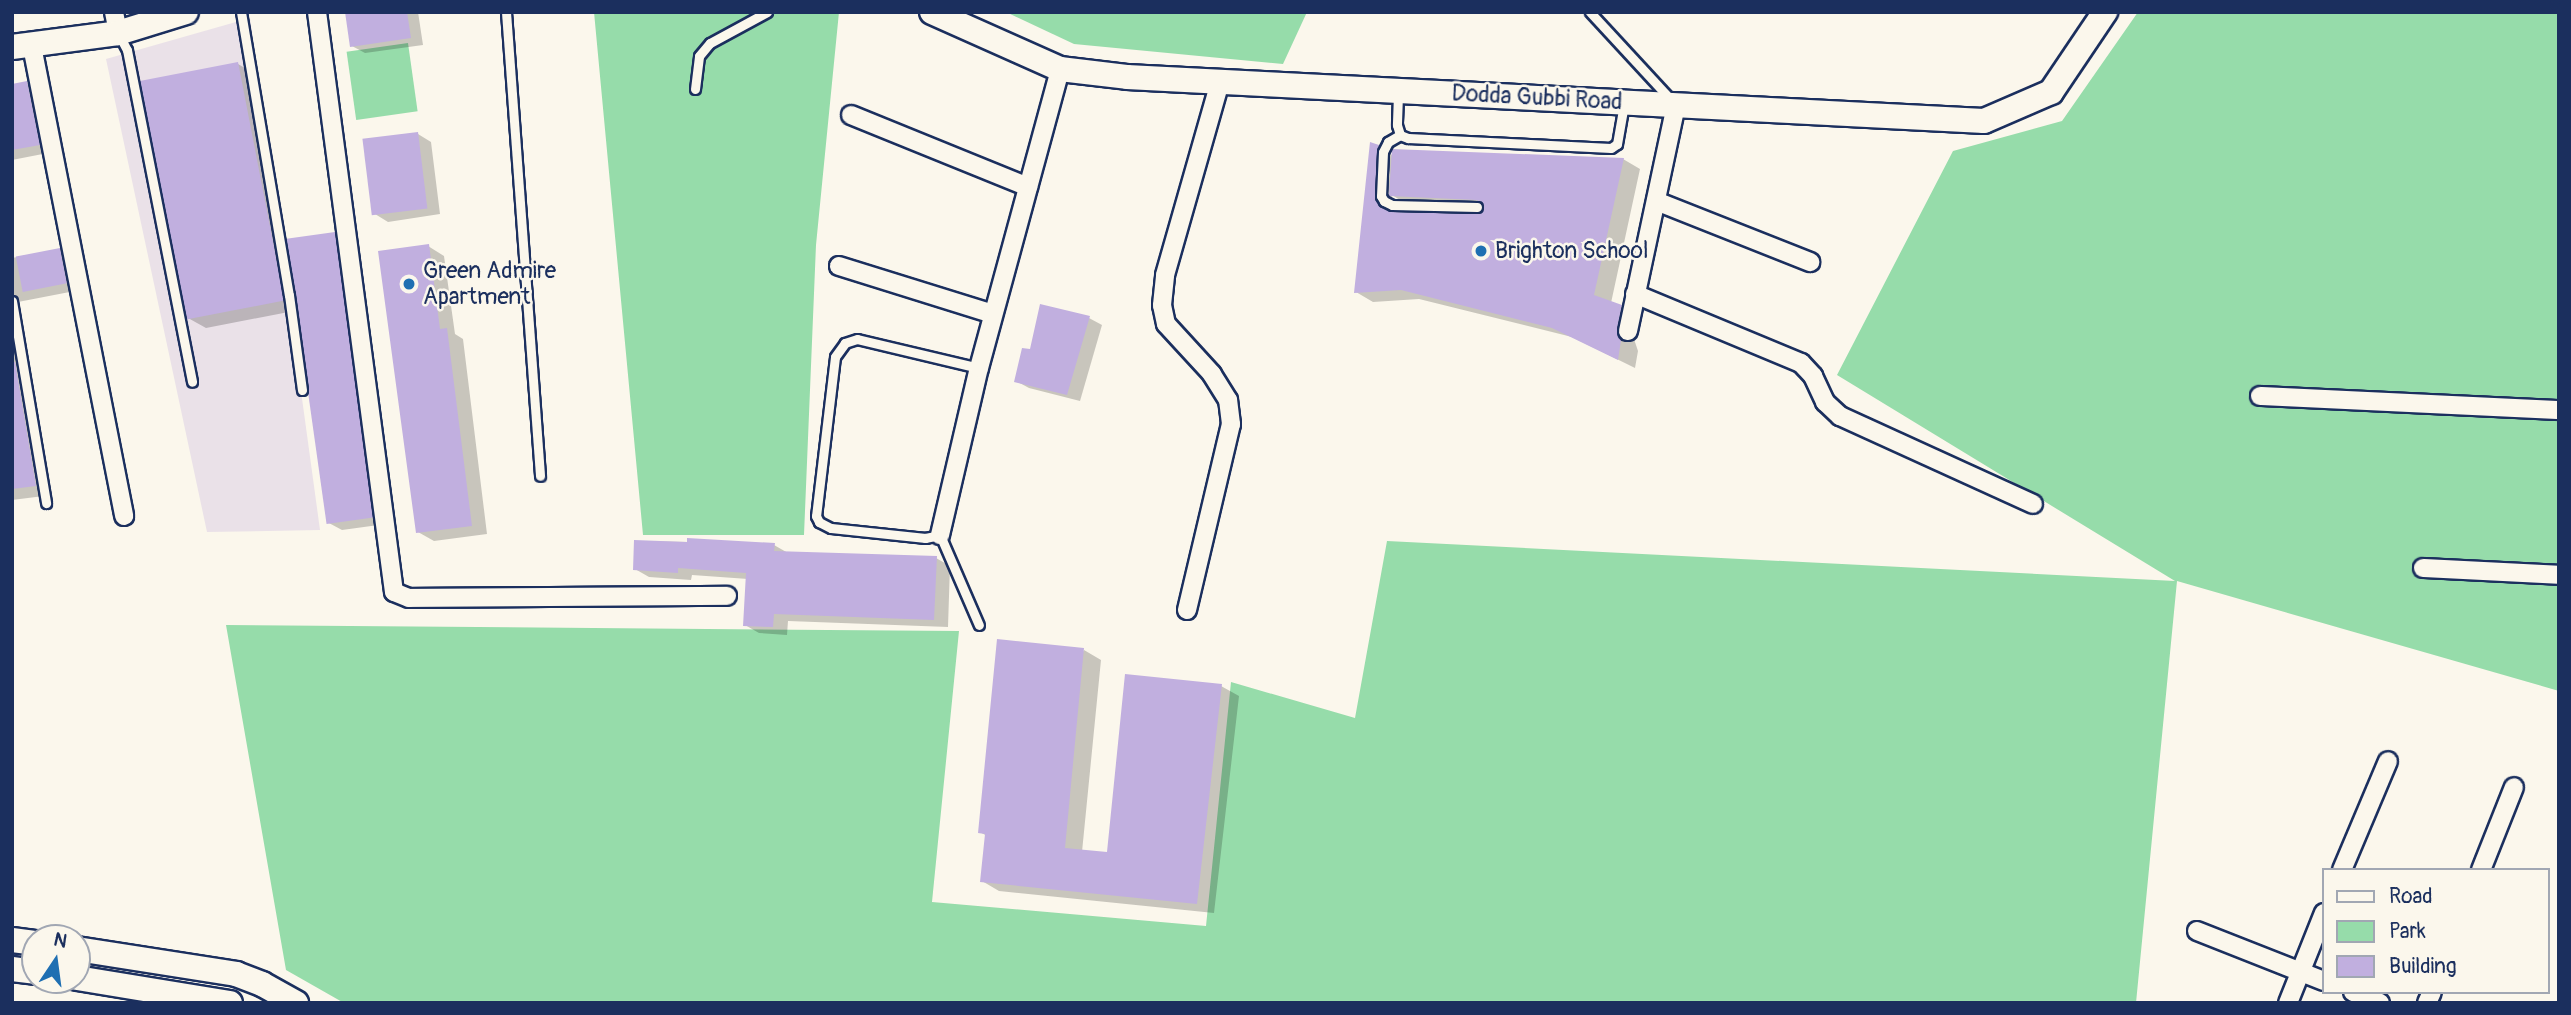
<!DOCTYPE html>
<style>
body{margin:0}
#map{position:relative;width:2571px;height:1015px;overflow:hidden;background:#fbf7ec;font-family:Pangolin,sans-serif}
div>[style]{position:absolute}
.built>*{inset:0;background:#eae1e8}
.green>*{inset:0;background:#96dcaa;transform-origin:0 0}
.shadow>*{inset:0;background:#0003}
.building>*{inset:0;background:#c1afdf;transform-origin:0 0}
.roads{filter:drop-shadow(2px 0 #1b2f5e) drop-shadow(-2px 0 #1b2f5e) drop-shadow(0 2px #1b2f5e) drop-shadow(0 -2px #1b2f5e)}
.lane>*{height:9px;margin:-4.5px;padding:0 4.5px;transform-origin:4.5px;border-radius:4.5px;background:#fbf7ec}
.street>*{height:18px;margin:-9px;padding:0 9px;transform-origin:9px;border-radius:9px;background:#fbf7ec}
.secondary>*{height:24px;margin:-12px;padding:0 12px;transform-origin:12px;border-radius:12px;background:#fbf7ec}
.dots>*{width:19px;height:19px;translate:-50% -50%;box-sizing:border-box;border:4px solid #fbf7ec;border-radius:50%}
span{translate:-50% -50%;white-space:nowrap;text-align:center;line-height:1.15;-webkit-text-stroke:5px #fbf7ec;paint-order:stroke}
.street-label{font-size:23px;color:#1b2f5e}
.poi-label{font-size:23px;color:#1b2f5e}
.left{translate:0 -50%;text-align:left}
.frame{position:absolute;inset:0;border:14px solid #1b2f5e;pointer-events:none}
.legend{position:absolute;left:2322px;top:868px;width:228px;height:126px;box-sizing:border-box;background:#fbf7ec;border:2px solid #a1a7b3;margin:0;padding:9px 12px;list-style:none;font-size:21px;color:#1b2f5e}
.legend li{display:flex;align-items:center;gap:14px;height:35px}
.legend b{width:35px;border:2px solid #a1a7b3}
.north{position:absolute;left:21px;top:924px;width:70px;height:70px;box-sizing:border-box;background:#fbf7ec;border:2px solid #a1a7b3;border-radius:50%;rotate:13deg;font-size:19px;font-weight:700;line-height:28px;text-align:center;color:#1b2f5e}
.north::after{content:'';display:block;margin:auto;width:24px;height:32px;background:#1f6fb2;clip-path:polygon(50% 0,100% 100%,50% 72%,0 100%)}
</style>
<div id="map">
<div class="built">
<i style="clip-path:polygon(250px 18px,320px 530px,207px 532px,106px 59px)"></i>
</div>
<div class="green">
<i style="clip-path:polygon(594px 12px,839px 12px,816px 245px,804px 535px,643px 535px)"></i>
<i style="clip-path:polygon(1006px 12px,1307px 12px,1283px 64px,1074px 44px)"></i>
<i style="clip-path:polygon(2138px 12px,2559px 12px,2559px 691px,2177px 581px,2136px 1003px,344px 1003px,286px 970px,226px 625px,959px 631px,932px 902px,1206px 926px,1231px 682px,1355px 718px,1387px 541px,2175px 581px,1837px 375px,1953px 151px,2062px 121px)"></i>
<i style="left:408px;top:43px;width:69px;height:62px;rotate:82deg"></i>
</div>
<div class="shadow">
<i style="clip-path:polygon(347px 12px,418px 12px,423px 45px,365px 53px,352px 46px)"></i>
<i style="clip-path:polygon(238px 64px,255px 74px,286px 240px,334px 233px,349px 242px,386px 524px,342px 530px,327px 522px,299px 310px,206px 328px,188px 318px)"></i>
<i style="clip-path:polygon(27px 83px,41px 91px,53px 152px,12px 160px,12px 86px)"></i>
<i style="clip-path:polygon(418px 134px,431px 142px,440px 214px,388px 222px,375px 214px)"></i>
<i style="clip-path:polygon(evenodd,1378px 147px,1394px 156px,1623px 159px,1640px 169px,1611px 303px,1638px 317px,1634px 339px,1638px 351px,1635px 368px,1572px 337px,1419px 299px,1373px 302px,1356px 292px,1378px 147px,1392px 195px,1408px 205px,1486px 208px,1477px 216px,1395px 214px,1391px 207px,1392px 195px)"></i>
<i style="clip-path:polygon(428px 246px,444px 256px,455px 334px,463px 339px,487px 534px,434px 541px,418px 532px)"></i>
<i style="clip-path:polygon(60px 249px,73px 257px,80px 290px,18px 302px,19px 313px,12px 314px,12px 258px)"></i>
<i style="clip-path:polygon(1089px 318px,1102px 325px,1080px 401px,1029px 388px,1016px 381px,1031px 351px)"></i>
<i style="clip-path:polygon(12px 346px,28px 355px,52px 495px,12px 500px)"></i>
<i style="clip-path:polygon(636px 541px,743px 543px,774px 545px,788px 553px,936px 558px,950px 566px,948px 627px,788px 621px,787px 635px,759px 633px,745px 625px,748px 579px,692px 575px,691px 580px,649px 577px,635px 569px)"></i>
<i style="clip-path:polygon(1084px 650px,1101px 660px,1082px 852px,1109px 854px,1221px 686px,1239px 696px,1214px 913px,999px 891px,982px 881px,987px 836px,980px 832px)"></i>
</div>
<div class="building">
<i style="clip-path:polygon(345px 12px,407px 12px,411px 38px,350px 47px)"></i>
<i style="left:238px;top:62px;width:243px;height:100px;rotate:79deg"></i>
<i style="clip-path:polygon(27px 81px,40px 145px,12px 150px,12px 84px)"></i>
<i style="left:418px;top:132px;width:77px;height:56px;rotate:83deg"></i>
<i style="clip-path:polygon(1370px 142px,1379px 145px,1375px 199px,1380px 207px,1392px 212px,1477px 214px,1484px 206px,1477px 200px,1389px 196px,1392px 149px,1624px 158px,1594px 295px,1622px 305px,1617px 329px,1621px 340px,1618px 360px,1552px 328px,1401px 290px,1354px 293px)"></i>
<i style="left:335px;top:232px;width:288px;height:49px;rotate:82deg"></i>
<i style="clip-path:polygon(429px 244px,440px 329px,447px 328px,472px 526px,416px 533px,378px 251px)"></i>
<i style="left:60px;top:248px;width:36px;height:45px;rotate:79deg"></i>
<i style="clip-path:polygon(1040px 304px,1090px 316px,1067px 395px,1014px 382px,1022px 348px,1030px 349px)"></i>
<i style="clip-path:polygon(12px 362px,15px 362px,36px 486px,12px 489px)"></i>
<i style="clip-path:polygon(687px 538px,775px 543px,774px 551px,937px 556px,934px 620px,774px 614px,773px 627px,743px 626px,746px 573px,678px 568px,678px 573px,633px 570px,634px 540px,687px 542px)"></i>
<i style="clip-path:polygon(997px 639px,1084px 648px,1065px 848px,1107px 852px,1125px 674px,1222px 684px,1197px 904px,980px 882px,985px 834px,978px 833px)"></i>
</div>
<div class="roads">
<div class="lane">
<i style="left:241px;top:12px;width:287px;rotate:80.4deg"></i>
<i style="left:289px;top:295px;width:96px;rotate:82.2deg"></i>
<i style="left:506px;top:12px;width:465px;rotate:85.8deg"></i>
<i style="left:1590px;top:12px;width:121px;rotate:47.3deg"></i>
<i style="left:119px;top:35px;width:17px;rotate:62deg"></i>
<i style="left:127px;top:50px;width:338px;rotate:78.9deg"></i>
<i style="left:695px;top:89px;width:33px;rotate:-83deg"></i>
<i style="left:699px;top:56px;width:17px;rotate:-50deg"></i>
<i style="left:710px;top:43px;width:65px;rotate:-28.5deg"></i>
<i style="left:1398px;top:94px;width:31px;rotate:92deg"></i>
<i style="left:1397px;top:125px;width:10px;rotate:73deg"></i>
<i style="left:1400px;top:135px;width:9px;rotate:21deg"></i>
<i style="left:1408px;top:138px;width:203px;rotate:2.8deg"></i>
<i style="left:1611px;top:148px;width:7px;rotate:-34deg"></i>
<i style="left:1617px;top:144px;width:41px;rotate:-80.1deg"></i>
<i style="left:1400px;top:135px;width:14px;rotate:150deg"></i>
<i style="left:1388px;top:142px;width:11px;rotate:117deg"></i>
<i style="left:1383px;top:152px;width:44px;rotate:92.6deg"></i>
<i style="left:1381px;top:196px;width:6px;rotate:59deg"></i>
<i style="left:1384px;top:201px;width:9px;rotate:27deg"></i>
<i style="left:1392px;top:205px;width:85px;rotate:1.3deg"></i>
<i style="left:12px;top:301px;width:205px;rotate:80.4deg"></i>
<i style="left:979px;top:368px;width:125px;rotate:-166.6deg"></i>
<i style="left:857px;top:339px;width:13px;rotate:162deg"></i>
<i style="left:845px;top:343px;width:17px;rotate:126deg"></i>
<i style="left:835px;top:357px;width:160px;rotate:96.8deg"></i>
<i style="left:816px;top:516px;width:7px;rotate:63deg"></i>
<i style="left:819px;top:522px;width:13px;rotate:27deg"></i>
<i style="left:831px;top:528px;width:95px;rotate:6.1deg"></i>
<i style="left:925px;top:538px;width:15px;rotate:-11deg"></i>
<i style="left:940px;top:535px;width:98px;rotate:66.6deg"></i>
</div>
<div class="street">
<i style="left:114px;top:12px;width:21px;rotate:79deg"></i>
<i style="left:317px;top:12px;width:585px;rotate:82.44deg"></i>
<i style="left:394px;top:592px;width:16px;rotate:22deg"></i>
<i style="left:409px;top:598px;width:318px;rotate:-0.4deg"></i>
<i style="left:32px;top:46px;width:479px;rotate:78.9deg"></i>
<i style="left:851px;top:115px;width:191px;rotate:22.1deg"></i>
<i style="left:1656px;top:201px;width:166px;rotate:21.6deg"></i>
<i style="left:839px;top:266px;width:161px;rotate:17.3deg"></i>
<i style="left:1635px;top:294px;width:180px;rotate:22.6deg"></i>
<i style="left:1801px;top:363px;width:18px;rotate:47deg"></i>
<i style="left:1813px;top:376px;width:29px;rotate:65deg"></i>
<i style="left:1825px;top:402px;width:21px;rotate:43deg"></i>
<i style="left:1840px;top:416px;width:212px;rotate:24.5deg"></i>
<i style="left:1628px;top:331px;width:231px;rotate:-78deg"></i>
<i style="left:2260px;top:396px;width:299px;rotate:2.7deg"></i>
<i style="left:940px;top:535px;width:171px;rotate:-76.9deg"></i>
<i style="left:979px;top:368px;width:310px;rotate:-74.8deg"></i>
<i style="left:2423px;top:568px;width:136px;rotate:2.9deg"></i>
<i style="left:1187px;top:610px;width:191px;rotate:-76.7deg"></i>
<i style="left:1231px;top:424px;width:24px;rotate:-97deg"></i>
<i style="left:1228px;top:400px;width:31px;rotate:-122deg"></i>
<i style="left:1212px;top:374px;width:68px;rotate:-132.6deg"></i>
<i style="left:1166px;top:324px;width:19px;rotate:-102deg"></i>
<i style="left:1162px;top:305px;width:30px;rotate:-84deg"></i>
<i style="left:1165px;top:275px;width:201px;rotate:-74.1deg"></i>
<i style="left:2342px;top:870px;width:118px;rotate:-67.1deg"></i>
<i style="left:2481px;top:870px;width:89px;rotate:-68.3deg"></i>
<i style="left:2197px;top:931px;width:136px;rotate:21.5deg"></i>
<i style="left:2353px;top:992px;width:29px;rotate:22deg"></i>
<i style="left:2288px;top:1003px;width:97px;rotate:-68.2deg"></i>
<i style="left:2427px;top:1003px;width:12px;rotate:-66deg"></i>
</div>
<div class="secondary">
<i style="left:932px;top:12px;width:140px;rotate:24deg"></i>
<i style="left:1060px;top:69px;width:67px;rotate:6.8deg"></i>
<i style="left:1127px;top:77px;width:858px;rotate:2.94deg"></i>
<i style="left:1984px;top:121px;width:73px;rotate:-23.4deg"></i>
<i style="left:2051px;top:92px;width:97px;rotate:-56deg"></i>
<i style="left:12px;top:47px;width:107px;rotate:-7.5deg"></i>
<i style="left:118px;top:33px;width:71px;rotate:-17.2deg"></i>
<i style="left:12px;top:940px;width:23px;rotate:7deg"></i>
<i style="left:77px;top:949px;width:161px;rotate:8.9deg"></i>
<i style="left:236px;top:974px;width:28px;rotate:21deg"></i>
<i style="left:262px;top:984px;width:39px;rotate:29deg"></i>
<i style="left:12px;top:969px;width:23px;rotate:7deg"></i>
<i style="left:77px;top:978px;width:155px;rotate:9.3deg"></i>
</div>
</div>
<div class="dots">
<i style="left:1481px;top:251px;background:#1f6fb2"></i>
<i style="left:409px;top:284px;background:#1f6fb2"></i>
</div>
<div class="street-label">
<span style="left:1537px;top:98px;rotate:3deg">Dodda Gubbi Road</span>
</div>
<div class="poi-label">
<span class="left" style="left:1495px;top:251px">Brighton School</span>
<span class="left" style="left:423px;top:284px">Green Admire<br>Apartment</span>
</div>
<div class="frame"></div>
<ul class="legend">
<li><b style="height:9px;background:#fbf7ec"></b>Road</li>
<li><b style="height:19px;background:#96dcaa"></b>Park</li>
<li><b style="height:19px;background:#c1afdf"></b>Building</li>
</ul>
<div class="north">N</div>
</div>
